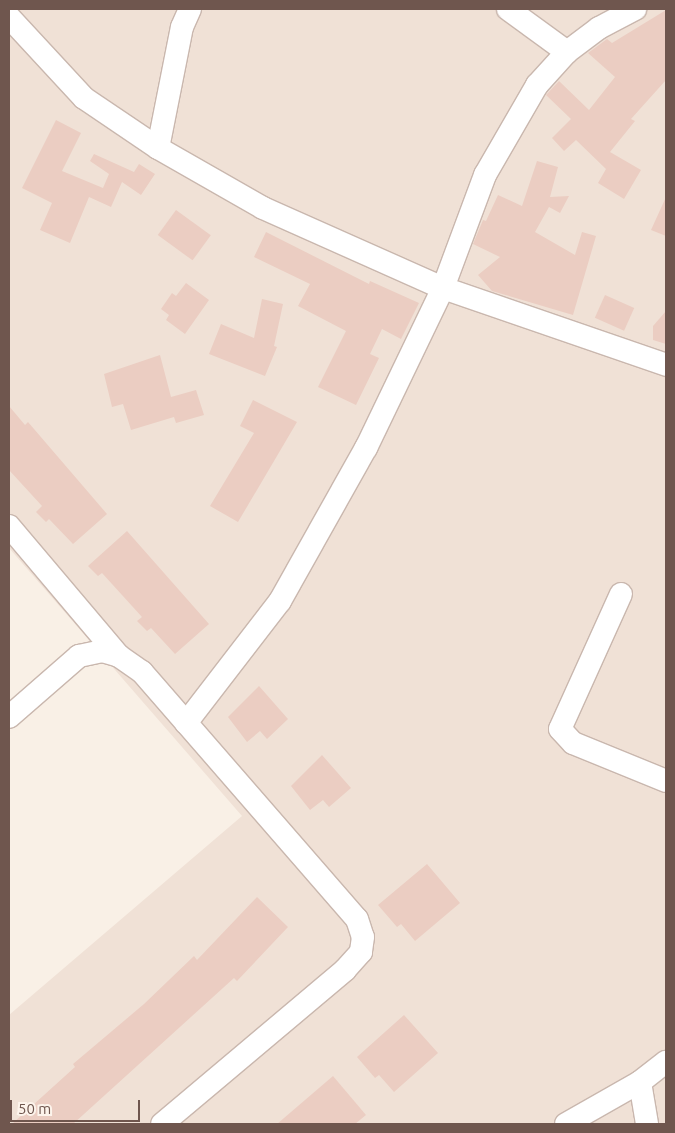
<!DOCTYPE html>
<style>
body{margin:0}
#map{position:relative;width:675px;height:1133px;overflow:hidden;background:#f9f0e6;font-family:Ubuntu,sans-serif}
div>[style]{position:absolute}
.residential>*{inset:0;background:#f0e1d6}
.building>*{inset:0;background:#ebcdc2;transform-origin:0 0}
.roads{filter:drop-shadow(1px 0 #c9b7ae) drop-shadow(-1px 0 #c9b7ae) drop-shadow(0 1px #c9b7ae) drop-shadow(0 -1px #c9b7ae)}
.minor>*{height:22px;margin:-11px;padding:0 11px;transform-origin:11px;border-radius:11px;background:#fff}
span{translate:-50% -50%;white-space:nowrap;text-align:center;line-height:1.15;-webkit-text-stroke:5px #fdf4ec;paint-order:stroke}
.frame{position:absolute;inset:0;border:10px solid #6f564e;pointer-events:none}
.scale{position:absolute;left:10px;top:1100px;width:130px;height:22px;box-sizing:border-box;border:2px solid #6f564e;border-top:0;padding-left:6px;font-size:15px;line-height:18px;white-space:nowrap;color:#6f564e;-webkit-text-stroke:4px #fdf4ec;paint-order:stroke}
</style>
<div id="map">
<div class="residential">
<i style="clip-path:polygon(9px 9px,666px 9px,666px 1124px,9px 1124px,9px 1015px,242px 816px,9px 548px)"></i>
</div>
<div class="building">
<i style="clip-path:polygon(666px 10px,666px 80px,631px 119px,635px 121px,610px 152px,641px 170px,624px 199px,598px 183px,606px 169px,576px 140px,564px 151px,552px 138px,571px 119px,546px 95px,559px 81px,589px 110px,615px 77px,588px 53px,607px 39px,612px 43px)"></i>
<i style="clip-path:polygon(56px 120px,81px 133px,62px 171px,103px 188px,109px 174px,90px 161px,94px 154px,134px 172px,139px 164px,155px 174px,141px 195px,122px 182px,111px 207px,89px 197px,70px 243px,40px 230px,52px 203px,22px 188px)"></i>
<i style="clip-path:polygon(537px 161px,558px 167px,550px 197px,569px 196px,560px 213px,549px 207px,535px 232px,575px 255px,582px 232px,596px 236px,573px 315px,492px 291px,478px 275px,500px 257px,473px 244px,483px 220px,486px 221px,498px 195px,522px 206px)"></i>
<i style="clip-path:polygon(666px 197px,666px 236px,651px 230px)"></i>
<i style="left:176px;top:210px;width:43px;height:31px;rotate:36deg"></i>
<i style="clip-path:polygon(266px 232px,369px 284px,370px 281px,419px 303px,401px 339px,382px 329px,370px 354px,379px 358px,356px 405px,318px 387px,346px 331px,298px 306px,310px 284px,254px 257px)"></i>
<i style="clip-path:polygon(186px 283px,209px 300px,185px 334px,166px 320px,169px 315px,161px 309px,172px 293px,176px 296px)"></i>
<i style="left:605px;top:295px;width:32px;height:25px;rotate:24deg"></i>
<i style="clip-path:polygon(262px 299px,283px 304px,274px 346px,277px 347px,265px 376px,209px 354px,221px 324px,254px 338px)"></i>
<i style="clip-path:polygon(666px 311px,666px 344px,653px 340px,653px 326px)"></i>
<i style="clip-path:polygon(160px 355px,171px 397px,196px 390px,204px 415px,176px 423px,174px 417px,131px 430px,123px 404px,112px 407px,104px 374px)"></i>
<i style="clip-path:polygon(253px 400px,297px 422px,238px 522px,210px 506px,254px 433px,240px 426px)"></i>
<i style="clip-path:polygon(9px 406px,25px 425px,28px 422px,107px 514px,73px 544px,49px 519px,46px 522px,36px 512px,42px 506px,9px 470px)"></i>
<i style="clip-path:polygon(127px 531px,209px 624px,175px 654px,151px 628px,147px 631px,137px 621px,142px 617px,102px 573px,98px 576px,88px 566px)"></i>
<i style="clip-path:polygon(259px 686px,288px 719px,267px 739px,260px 731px,247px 742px,228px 717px)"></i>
<i style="clip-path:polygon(322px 755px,351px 788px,329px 807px,323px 800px,310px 810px,291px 786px)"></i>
<i style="clip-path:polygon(427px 864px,460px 903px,415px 941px,401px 924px,397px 927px,378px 905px)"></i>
<i style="clip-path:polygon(257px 897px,288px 927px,237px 981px,234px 978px,73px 1124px,12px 1124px,75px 1067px,73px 1064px,144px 1004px,194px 956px,197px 960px)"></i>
<i style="clip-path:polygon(404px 1015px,438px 1053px,394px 1092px,379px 1075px,375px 1078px,357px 1057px)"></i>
<i style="clip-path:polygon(333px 1076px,366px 1115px,355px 1124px,277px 1124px)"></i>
</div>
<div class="roads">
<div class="minor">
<i style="left:508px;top:9px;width:73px;rotate:36.1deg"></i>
<i style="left:9px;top:17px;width:110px;rotate:47.2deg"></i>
<i style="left:84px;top:98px;width:89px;rotate:34deg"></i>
<i style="left:158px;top:148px;width:121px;rotate:29.7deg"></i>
<i style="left:263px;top:208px;width:197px;rotate:24deg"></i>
<i style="left:443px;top:288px;width:236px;rotate:19deg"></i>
<i style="left:158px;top:148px;width:123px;rotate:-78.8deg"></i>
<i style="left:182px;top:27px;width:20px;rotate:-66deg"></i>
<i style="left:9px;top:526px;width:170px;rotate:49.8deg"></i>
<i style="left:621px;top:594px;width:148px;rotate:114.3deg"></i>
<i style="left:560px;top:729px;width:19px;rotate:47deg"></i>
<i style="left:573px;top:743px;width:100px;rotate:22.2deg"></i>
<i style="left:9px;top:717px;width:93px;rotate:-41.1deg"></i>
<i style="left:79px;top:656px;width:24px;rotate:-12deg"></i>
<i style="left:102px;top:651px;width:18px;rotate:16deg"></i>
<i style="left:119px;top:656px;width:28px;rotate:35deg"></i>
<i style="left:142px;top:672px;width:327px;rotate:49deg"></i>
<i style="left:357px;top:919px;width:19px;rotate:72deg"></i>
<i style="left:363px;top:937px;width:15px;rotate:98deg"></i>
<i style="left:361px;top:952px;width:24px;rotate:132deg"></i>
<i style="left:345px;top:970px;width:239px;rotate:139.9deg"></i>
<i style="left:186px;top:723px;width:154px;rotate:-52.4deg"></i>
<i style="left:280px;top:601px;width:176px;rotate:-60.7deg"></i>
<i style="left:366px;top:448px;width:178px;rotate:-64.3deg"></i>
<i style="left:443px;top:288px;width:121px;rotate:-69.6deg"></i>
<i style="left:485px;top:175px;width:104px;rotate:-60deg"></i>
<i style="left:537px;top:85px;width:45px;rotate:-47.7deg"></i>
<i style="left:567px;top:52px;width:40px;rotate:-37deg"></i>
<i style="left:599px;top:28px;width:41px;rotate:-27.8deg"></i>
<i style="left:640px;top:1082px;width:43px;rotate:80.5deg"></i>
<i style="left:566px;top:1124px;width:85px;rotate:-29.6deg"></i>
<i style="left:640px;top:1082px;width:33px;rotate:-38deg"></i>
</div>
</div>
<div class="frame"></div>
<div class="scale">50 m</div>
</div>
